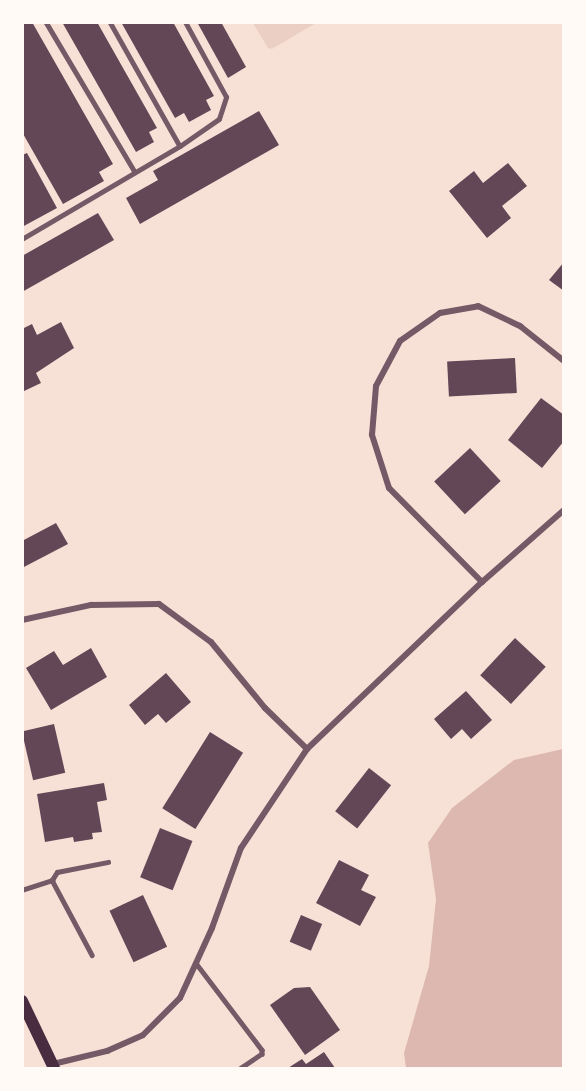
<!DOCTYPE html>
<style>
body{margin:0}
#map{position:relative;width:586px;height:1091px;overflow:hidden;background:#f7e1d7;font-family:"PT Serif",serif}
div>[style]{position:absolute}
.green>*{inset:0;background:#ebcfc5}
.water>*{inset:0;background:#dcb8b0}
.building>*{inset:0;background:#644757;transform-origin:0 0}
.service>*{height:4.5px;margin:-2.25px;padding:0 2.25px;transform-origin:2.25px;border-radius:2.25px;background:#755966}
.minor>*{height:6px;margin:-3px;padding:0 3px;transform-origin:3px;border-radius:3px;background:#755966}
.secondary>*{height:12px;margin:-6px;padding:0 6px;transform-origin:6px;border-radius:6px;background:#4a2c40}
span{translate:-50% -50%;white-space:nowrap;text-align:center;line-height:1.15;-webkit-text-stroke:4.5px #fffaf5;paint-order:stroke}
.frame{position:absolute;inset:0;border:24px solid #fffaf5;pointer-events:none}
</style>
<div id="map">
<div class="green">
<i style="clip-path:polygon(253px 23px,316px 23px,272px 49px,268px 48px)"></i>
</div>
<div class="water">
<i style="clip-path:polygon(563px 749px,563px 1068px,406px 1068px,404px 1053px,429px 966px,436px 899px,428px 843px,452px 808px,514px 760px)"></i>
</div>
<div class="building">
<i style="clip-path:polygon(22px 22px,32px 22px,113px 164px,99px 172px,104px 181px,63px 204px,22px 132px)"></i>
<i style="clip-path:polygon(62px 22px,97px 22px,157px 128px,149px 132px,154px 142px,136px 152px)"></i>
<i style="clip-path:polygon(121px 22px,173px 22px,214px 96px,206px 100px,211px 110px,189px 122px,184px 113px,175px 118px)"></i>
<i style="clip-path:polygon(197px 22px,221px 22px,246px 67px,228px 78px)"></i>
<i style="clip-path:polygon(259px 111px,279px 145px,140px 224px,126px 198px,158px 180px,153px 171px)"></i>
<i style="clip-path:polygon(27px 153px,57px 208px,22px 227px,22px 155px)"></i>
<i style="clip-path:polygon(508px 163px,527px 186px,502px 206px,511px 218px,487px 238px,449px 191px,474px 171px,483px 183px)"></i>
<i style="clip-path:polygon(98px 213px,114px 240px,22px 292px,22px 256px)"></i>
<i style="clip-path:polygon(564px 262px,564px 291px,549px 280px)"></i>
<i style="clip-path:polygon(61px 322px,74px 348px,36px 373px,41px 383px,22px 392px,22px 329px,32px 324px,37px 335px)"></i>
<i style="left:515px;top:358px;width:35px;height:68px;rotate:87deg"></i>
<i style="clip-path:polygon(541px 398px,564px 415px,564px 441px,542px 468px,508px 440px)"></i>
<i style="left:470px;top:448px;width:45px;height:49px;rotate:47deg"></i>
<i style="clip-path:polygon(56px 523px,68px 544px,22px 568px,22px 541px)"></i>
<i style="left:515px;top:638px;width:42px;height:51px;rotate:43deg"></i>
<i style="clip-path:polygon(91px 648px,107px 677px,51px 710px,26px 668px,54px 651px,63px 665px)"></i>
<i style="clip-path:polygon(166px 673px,191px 702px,166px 723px,158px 714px,145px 725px,129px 705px)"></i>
<i style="clip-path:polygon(466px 691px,492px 720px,471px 739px,462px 729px,451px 739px,434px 719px)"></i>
<i style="left:54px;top:724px;width:50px;height:33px;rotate:77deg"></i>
<i style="left:210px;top:732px;width:39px;height:90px;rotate:32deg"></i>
<i style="left:369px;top:768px;width:28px;height:55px;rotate:38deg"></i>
<i style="clip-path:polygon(104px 783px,107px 800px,97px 802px,102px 832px,92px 833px,93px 839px,74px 842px,73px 837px,45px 842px,37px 794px)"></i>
<i style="left:160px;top:828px;width:35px;height:53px;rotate:22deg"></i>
<i style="clip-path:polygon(339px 860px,369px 875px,361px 890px,376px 897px,360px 926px,316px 903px)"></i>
<i style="left:143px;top:895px;width:57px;height:37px;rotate:65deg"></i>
<i style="left:301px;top:915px;width:23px;height:29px;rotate:23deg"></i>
<i style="clip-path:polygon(310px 987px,340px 1030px,305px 1055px,270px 1005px,294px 988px)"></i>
<i style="clip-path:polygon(324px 1052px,335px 1068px,288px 1068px,302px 1059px,306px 1064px)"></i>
</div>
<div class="service">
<i style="left:46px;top:22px;width:174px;rotate:59.3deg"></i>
<i style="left:110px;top:22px;width:142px;rotate:60.6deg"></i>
<i style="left:22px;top:239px;width:183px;rotate:-30.5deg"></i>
<i style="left:180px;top:146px;width:47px;rotate:-34.7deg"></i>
<i style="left:219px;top:119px;width:23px;rotate:-72deg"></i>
<i style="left:226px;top:97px;width:85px;rotate:-118.7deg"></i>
<i style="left:52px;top:880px;width:9px;rotate:-58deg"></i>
<i style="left:57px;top:872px;width:52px;rotate:-11.1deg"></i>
<i style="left:22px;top:890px;width:32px;rotate:-18deg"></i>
<i style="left:52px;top:880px;width:85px;rotate:61.9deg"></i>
<i style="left:196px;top:963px;width:109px;rotate:52.8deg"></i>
<i style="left:262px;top:1050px;width:4px;rotate:90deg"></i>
<i style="left:262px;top:1054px;width:25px;rotate:146deg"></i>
</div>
<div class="minor">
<i style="left:482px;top:582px;width:132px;rotate:-134.7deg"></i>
<i style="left:389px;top:488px;width:56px;rotate:-107.8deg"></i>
<i style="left:372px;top:435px;width:49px;rotate:-85.3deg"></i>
<i style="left:376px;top:386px;width:51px;rotate:-61.9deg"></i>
<i style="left:400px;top:341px;width:49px;rotate:-35deg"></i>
<i style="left:440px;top:313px;width:39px;rotate:-10deg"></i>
<i style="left:478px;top:306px;width:47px;rotate:25.5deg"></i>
<i style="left:520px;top:326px;width:56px;rotate:38.5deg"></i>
<i style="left:22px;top:620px;width:71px;rotate:-12.3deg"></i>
<i style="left:91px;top:605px;width:68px;rotate:-0.8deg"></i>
<i style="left:159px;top:604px;width:64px;rotate:36.2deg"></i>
<i style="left:211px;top:642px;width:85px;rotate:50.7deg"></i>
<i style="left:265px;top:708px;width:59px;rotate:44.3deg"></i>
<i style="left:53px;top:1064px;width:56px;rotate:-13.5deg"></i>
<i style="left:107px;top:1051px;width:39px;rotate:-24deg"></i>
<i style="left:143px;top:1035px;width:52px;rotate:-45deg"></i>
<i style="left:180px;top:998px;width:77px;rotate:-65.4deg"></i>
<i style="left:212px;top:928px;width:85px;rotate:-70.1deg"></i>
<i style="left:241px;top:848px;width:119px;rotate:-56.3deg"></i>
<i style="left:307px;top:749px;width:242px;rotate:-43.7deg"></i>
<i style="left:482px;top:582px;width:109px;rotate:-41.3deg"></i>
</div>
<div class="secondary">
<i style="left:22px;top:1001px;width:74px;rotate:64.5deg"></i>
</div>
<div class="frame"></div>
</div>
